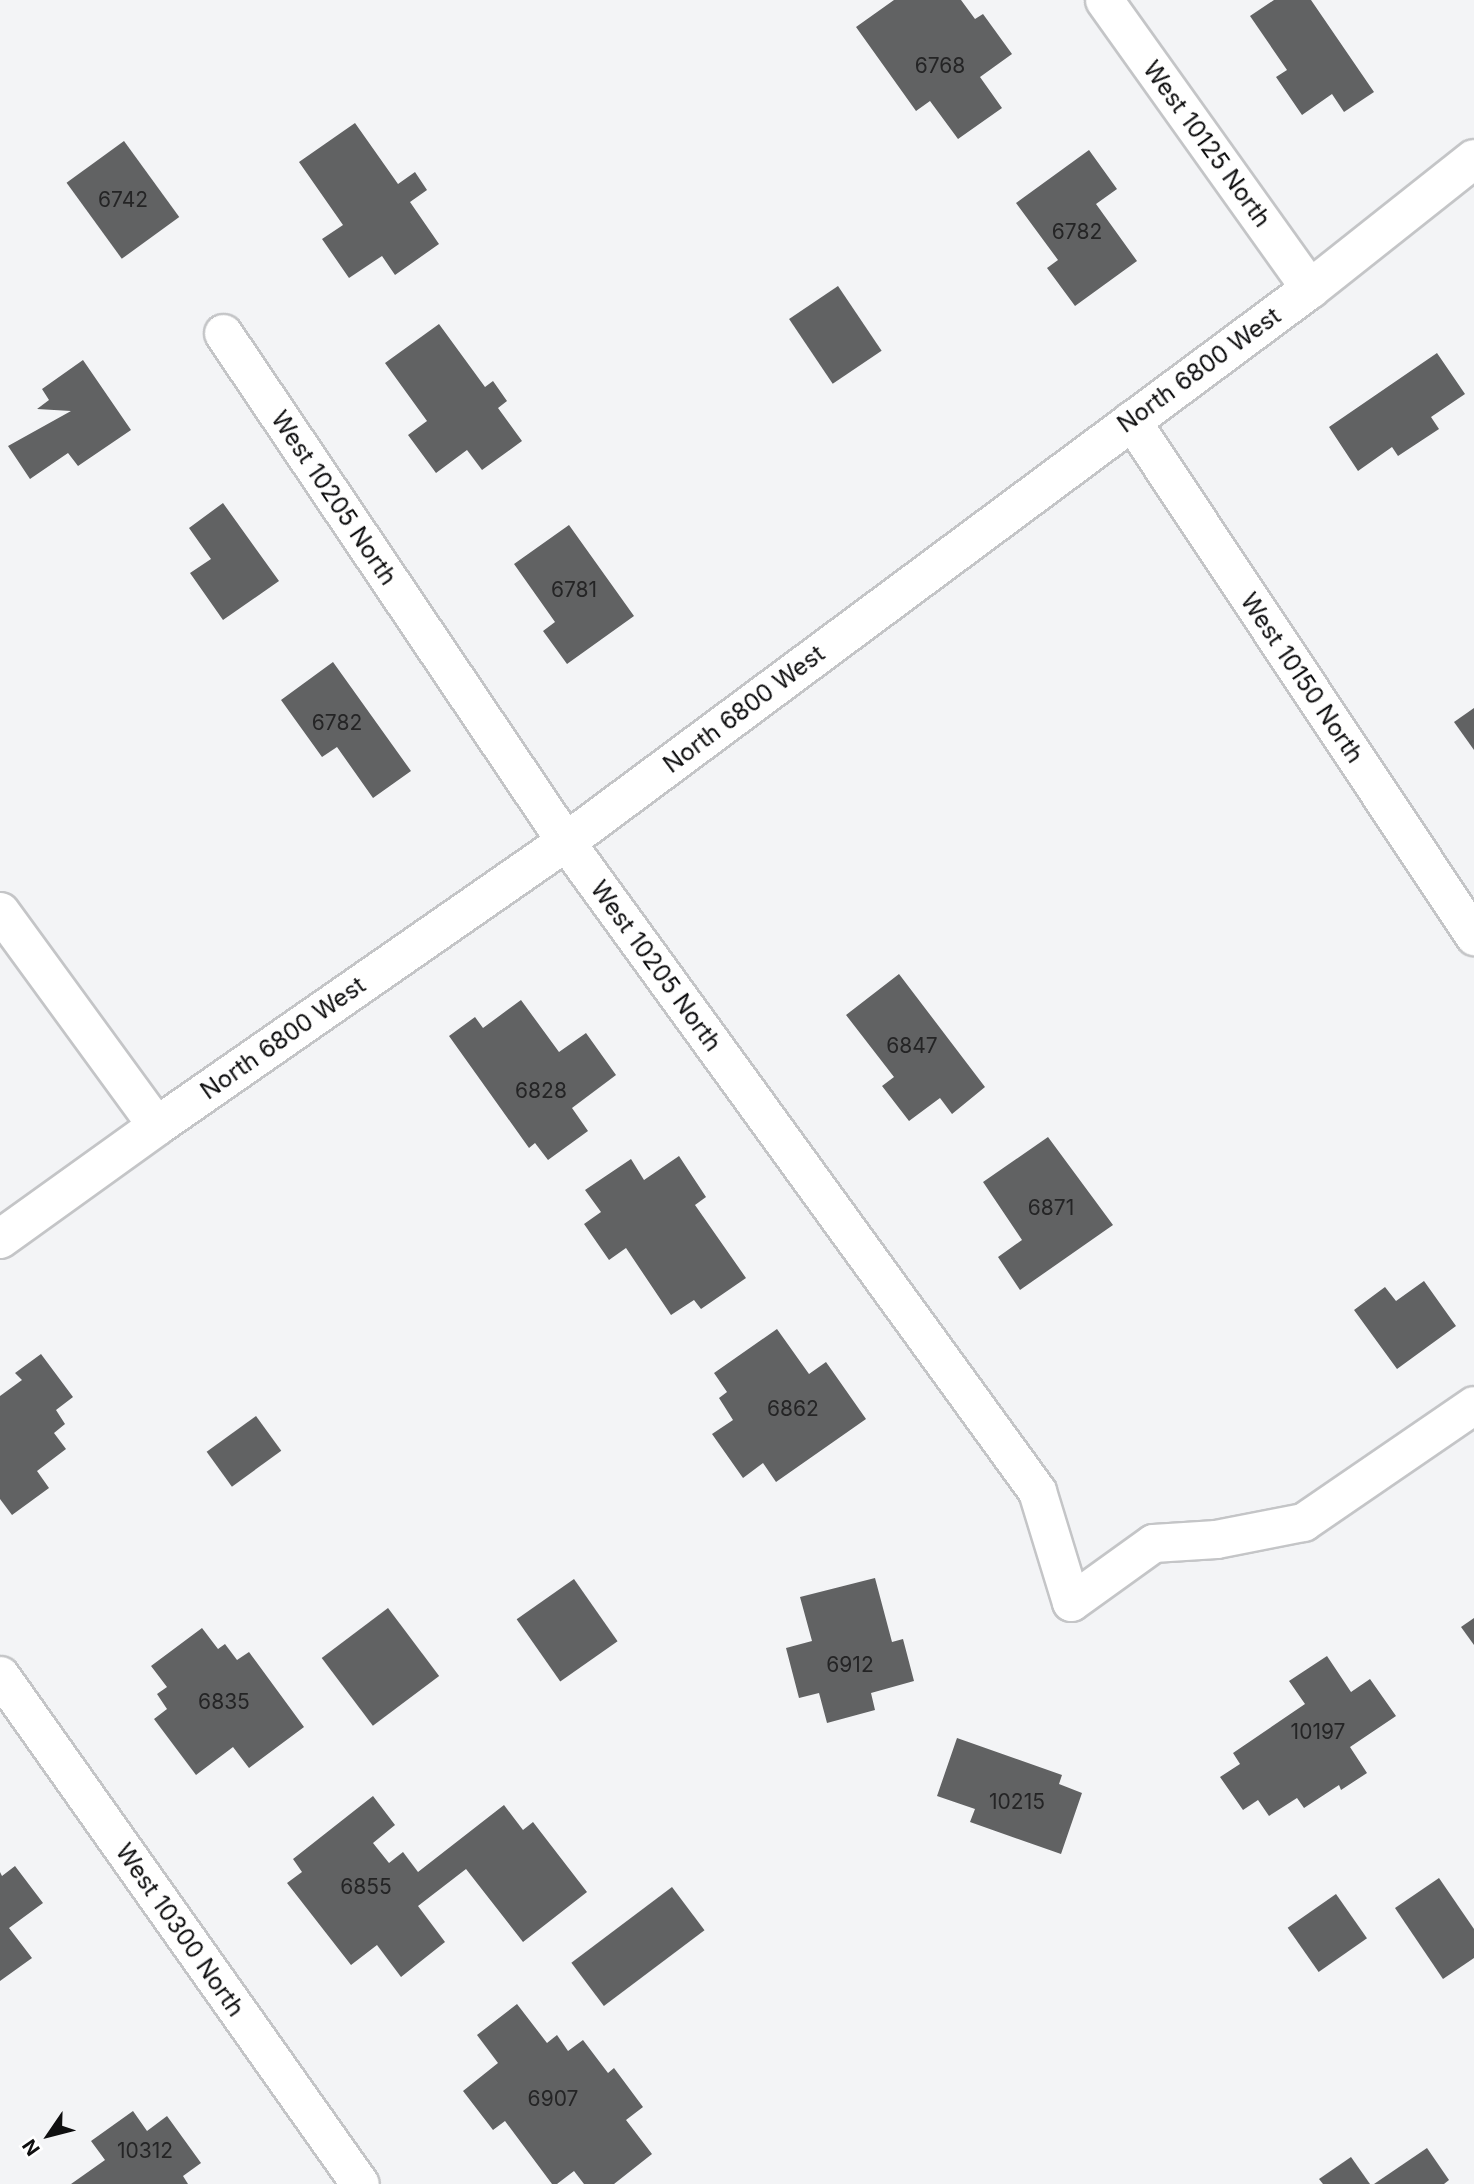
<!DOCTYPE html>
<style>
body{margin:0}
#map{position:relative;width:1474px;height:2184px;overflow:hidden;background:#f3f4f6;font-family:Inter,sans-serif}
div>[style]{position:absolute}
.building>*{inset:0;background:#616263;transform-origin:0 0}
.roads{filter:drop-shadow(2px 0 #c4c5c7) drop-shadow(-2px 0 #c4c5c7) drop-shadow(0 2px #c4c5c7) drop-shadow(0 -2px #c4c5c7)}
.minor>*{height:37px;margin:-18.5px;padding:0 18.5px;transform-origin:18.5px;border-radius:18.5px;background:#fff}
.tertiary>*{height:38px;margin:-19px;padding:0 19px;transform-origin:19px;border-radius:19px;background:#fff}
span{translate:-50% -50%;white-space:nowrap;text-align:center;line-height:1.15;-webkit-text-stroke:7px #fff;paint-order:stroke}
.number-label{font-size:21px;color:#242425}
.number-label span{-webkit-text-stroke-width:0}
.street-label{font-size:24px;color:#0f0f10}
.north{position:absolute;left:14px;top:2100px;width:70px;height:70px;-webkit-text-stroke:5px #fff;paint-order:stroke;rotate:235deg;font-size:19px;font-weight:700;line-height:28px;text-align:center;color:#0f0f10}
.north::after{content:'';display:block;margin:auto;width:24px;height:32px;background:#0f0f10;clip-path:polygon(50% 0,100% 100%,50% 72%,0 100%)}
</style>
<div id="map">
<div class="building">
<i style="clip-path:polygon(894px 0,961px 0,975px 19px,983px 14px,1012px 54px,980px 77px,1002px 108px,958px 139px,930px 101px,916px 111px,856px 27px)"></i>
<i style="clip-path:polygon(1274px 0,1311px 0,1374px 92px,1344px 112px,1332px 94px,1302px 115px,1276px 77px,1287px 70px,1250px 16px)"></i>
<i style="clip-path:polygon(355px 123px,398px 184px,415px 172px,427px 190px,410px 202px,439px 244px,395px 275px,382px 256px,349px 278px,322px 239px,343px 225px,299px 162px)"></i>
<i style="left:124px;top:141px;width:94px;height:71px;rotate:54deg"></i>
<i style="clip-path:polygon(1089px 150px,1117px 189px,1096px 204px,1137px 261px,1075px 306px,1047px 268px,1058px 260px,1016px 203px)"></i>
<i style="left:838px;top:286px;width:78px;height:59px;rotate:56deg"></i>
<i style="clip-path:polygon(439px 324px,485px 387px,493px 381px,507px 401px,498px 408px,522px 441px,482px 470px,467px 450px,436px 473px,408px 435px,427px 421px,385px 363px)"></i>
<i style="clip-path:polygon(1437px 353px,1465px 394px,1431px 417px,1439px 429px,1398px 456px,1392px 447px,1358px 471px,1329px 427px)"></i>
<i style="clip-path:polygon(83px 360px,131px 430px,78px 466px,68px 453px,30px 479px,8px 446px,71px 411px,37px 409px,49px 400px,42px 389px)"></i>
<i style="clip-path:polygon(223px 503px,279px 581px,223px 620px,190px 573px,211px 559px,189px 528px)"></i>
<i style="clip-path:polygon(569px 525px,634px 616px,567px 664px,543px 631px,555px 622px,514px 564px)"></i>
<i style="clip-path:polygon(333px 662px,411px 771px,373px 798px,337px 747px,322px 757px,281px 700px)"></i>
<i style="clip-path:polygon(1474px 708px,1474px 750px,1454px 722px)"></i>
<i style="clip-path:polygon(899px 974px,985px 1087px,952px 1114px,940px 1098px,909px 1121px,882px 1086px,894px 1077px,846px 1015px)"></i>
<i style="clip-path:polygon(521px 1000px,559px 1052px,586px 1033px,616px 1075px,572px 1108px,588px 1131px,548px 1160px,535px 1143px,529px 1148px,449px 1036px,475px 1017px,483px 1028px)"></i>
<i style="clip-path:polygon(1048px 1137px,1113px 1225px,1020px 1290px,998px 1257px,1022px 1240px,983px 1182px)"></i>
<i style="clip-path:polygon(679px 1156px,706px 1197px,695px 1205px,746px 1278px,701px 1309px,694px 1300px,671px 1315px,626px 1248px,609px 1260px,584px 1224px,601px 1212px,585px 1190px,631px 1159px,644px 1180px)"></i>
<i style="clip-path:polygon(1424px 1281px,1456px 1326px,1397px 1369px,1354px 1310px,1385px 1287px,1396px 1301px)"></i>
<i style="clip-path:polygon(777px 1329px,809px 1374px,826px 1362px,866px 1419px,776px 1482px,763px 1463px,743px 1478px,712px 1434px,733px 1420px,719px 1398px,727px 1392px,714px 1373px)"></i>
<i style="clip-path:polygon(41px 1354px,73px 1397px,56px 1410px,65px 1424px,54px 1433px,66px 1449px,37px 1471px,49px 1488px,12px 1515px,0 1499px,0 1396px,22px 1380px,15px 1373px)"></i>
<i style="left:256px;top:1416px;width:43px;height:61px;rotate:54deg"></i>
<i style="clip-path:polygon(875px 1578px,892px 1642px,903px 1639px,914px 1681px,871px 1693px,875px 1710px,827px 1723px,819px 1693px,799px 1698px,786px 1648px,812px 1641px,800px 1597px)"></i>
<i style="left:574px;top:1579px;width:76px;height:70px;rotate:55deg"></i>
<i style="left:388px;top:1608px;width:85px;height:83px;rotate:53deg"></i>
<i style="clip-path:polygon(1474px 1618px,1474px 1645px,1461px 1627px)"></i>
<i style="clip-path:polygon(202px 1628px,218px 1649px,225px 1644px,237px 1660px,249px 1652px,304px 1727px,249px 1768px,233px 1747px,196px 1775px,154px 1719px,167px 1709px,157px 1694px,167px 1687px,151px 1666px)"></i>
<i style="clip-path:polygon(1327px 1656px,1351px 1692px,1370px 1679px,1396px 1716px,1350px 1747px,1367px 1773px,1341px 1790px,1339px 1785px,1304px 1808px,1297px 1798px,1269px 1816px,1258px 1800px,1243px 1810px,1220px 1777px,1240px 1764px,1233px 1753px,1305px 1704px,1289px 1681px)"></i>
<i style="clip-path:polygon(957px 1738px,1062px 1775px,1059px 1784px,1082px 1793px,1061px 1854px,970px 1822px,975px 1809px,937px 1796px)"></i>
<i style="clip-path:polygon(373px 1796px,395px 1825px,373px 1843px,389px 1863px,403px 1852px,418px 1872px,504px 1805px,523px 1830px,533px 1822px,587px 1892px,523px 1942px,466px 1869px,418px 1906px,445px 1942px,401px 1977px,377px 1945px,351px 1965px,287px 1883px,302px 1872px,293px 1859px)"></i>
<i style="clip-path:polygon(15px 1866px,43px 1903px,9px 1928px,32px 1958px,0 1981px,0 1872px,2px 1876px)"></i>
<i style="clip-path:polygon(1439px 1878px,1474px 1929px,1474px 1958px,1443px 1979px,1395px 1908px)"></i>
<i style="left:672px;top:1887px;width:54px;height:126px;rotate:53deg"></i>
<i style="left:1336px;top:1894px;width:54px;height:59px;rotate:55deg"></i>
<i style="clip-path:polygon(517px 2004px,547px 2043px,557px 2035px,568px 2051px,583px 2040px,608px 2073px,614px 2068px,643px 2107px,626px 2120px,652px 2154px,614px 2184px,584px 2184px,574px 2171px,557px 2184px,552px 2184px,505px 2121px,493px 2130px,463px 2091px,498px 2063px,477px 2035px)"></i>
<i style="clip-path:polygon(133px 2111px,147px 2131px,167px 2116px,201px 2163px,183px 2176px,188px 2184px,71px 2184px,105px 2160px,91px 2141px)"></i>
<i style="clip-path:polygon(1427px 2148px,1449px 2180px,1444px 2184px,1374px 2184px)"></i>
<i style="clip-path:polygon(1351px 2157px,1370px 2184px,1323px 2184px,1319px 2179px)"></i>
</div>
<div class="roads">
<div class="minor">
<i style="left:1104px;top:0;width:355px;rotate:54.5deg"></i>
<i style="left:223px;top:333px;width:614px;rotate:56.03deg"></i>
<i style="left:566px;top:842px;width:802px;rotate:54.03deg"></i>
<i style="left:1037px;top:1491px;width:116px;rotate:73deg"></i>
<i style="left:1071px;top:1602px;width:101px;rotate:-35.7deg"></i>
<i style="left:1153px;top:1543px;width:63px;rotate:-3.6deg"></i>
<i style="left:1216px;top:1539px;width:89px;rotate:-11.1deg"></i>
<i style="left:1303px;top:1522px;width:207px;rotate:-34.4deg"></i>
<i style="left:1131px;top:420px;width:620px;rotate:56.39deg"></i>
<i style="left:0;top:911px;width:266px;rotate:53.9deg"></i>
<i style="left:0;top:1675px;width:623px;rotate:54.73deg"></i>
</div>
<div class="tertiary">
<i style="left:0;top:1239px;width:193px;rotate:-35.7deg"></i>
<i style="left:157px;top:1126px;width:498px;rotate:-34.8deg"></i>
<i style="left:566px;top:842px;width:927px;rotate:-36.62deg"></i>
<i style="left:1310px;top:289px;width:209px;rotate:-38.4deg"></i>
</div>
</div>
<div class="number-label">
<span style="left:940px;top:66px">6768</span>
<span style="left:123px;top:200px">6742</span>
<span style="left:1077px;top:232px">6782</span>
<span style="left:574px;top:590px">6781</span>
<span style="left:337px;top:723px">6782</span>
<span style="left:912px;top:1046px">6847</span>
<span style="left:541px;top:1091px">6828</span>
<span style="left:1051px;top:1208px">6871</span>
<span style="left:793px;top:1409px">6862</span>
<span style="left:850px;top:1665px">6912</span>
<span style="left:224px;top:1702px">6835</span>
<span style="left:1318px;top:1732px">10197</span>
<span style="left:1017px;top:1802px">10215</span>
<span style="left:366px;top:1887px">6855</span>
<span style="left:553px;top:2099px">6907</span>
<span style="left:145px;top:2151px">10312</span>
</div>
<div class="street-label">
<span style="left:1207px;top:144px;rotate:54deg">West 10125 North</span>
<span style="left:1199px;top:370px;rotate:-36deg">North 6800 West</span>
<span style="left:334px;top:498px;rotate:56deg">West 10205 North</span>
<span style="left:1302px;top:678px;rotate:56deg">West 10150 North</span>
<span style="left:744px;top:709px;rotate:-37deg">North 6800 West</span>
<span style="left:656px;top:966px;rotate:54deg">West 10205 North</span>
<span style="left:283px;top:1038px;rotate:-35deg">North 6800 West</span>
<span style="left:180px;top:1930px;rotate:55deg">West 10300 North</span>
</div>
<div class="north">N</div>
</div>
